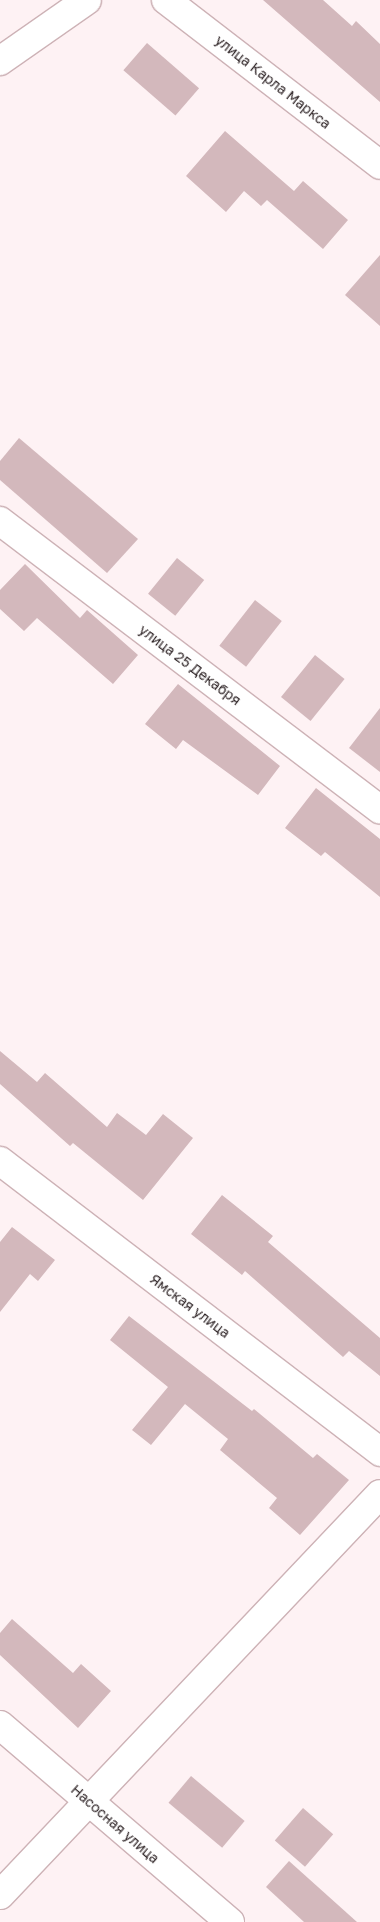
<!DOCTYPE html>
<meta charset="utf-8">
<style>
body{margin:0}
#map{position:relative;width:380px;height:1922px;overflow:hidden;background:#fef2f4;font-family:"Golos Text",sans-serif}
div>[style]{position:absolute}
.building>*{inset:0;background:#d3b8bc;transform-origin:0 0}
.roads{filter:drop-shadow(1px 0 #cdb2b6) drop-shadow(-1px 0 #cdb2b6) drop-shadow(0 1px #cdb2b6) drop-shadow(0 -1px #cdb2b6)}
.minor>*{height:28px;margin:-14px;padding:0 14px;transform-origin:14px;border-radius:14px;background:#fff}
span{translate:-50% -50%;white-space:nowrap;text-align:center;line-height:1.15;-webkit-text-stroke:4.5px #fff;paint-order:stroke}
.street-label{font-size:14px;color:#2f2527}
</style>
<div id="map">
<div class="building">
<i style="clip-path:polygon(263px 0,323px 0,352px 26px,356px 21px,380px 44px,380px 102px)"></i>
<i style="left:147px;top:43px;width:69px;height:36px;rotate:41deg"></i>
<i style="clip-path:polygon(225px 131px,294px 191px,303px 181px,348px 220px,323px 249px,267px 200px,261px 206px,244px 191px,226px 212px,186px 176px)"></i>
<i style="clip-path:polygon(380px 255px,380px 326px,345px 295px)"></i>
<i style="clip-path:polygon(19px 438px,138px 539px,107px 573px,0 480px,0 461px)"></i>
<i style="left:177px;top:558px;width:35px;height:46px;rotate:39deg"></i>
<i style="clip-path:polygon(25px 564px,80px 618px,87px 610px,138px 655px,113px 684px,37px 618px,24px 631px,0 609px,0 590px)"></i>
<i style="left:255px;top:600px;width:34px;height:58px;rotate:38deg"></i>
<i style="left:315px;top:655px;width:38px;height:54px;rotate:39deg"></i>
<i style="clip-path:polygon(178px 684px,280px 766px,258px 795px,183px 740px,176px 749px,145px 724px)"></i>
<i style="clip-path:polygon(380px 708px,380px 772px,349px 748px)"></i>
<i style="clip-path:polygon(316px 788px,380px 839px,380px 897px,325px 852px,321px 856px,285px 828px)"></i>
<i style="clip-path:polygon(0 1051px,37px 1082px,45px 1073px,107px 1127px,117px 1113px,146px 1135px,163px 1114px,193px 1138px,143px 1200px,73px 1143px,70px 1146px,0 1084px)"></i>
<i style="clip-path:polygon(222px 1195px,273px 1236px,268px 1242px,380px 1338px,380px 1376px,349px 1351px,343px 1357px,245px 1271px,242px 1275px,191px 1234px)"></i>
<i style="clip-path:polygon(12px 1227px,55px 1260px,38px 1281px,30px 1274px,0 1312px,0 1242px)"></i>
<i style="clip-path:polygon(129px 1316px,252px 1411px,254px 1409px,313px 1458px,317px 1454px,349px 1480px,300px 1535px,269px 1508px,277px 1498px,220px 1450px,228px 1439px,185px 1404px,151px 1445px,132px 1430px,168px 1387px,110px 1340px)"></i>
<i style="clip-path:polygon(12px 1619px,73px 1673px,81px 1664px,111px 1691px,78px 1728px,0 1655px,0 1633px)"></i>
<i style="left:191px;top:1776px;width:70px;height:35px;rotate:40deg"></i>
<i style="left:303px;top:1808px;width:40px;height:43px;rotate:41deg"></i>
<i style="clip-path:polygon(289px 1861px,357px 1922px,304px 1922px,266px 1887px)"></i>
</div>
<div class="roads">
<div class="minor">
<i style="left:166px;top:0;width:270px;rotate:37.6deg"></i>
<i style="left:0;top:61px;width:106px;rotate:-35deg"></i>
<i style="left:0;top:521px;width:477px;rotate:37.2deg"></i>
<i style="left:0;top:1161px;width:479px;rotate:37.4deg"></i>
<i style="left:0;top:1725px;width:303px;rotate:40.6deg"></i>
<i style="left:0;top:1895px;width:552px;rotate:-46.54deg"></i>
</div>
</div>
<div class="street-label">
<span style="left:273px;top:82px;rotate:38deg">улица Карла Маркса</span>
<span style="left:190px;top:665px;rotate:37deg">улица 25 Декабря</span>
<span style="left:190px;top:1306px;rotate:37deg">Ямская улица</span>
<span style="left:115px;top:1824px;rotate:41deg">Насосная улица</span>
</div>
</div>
